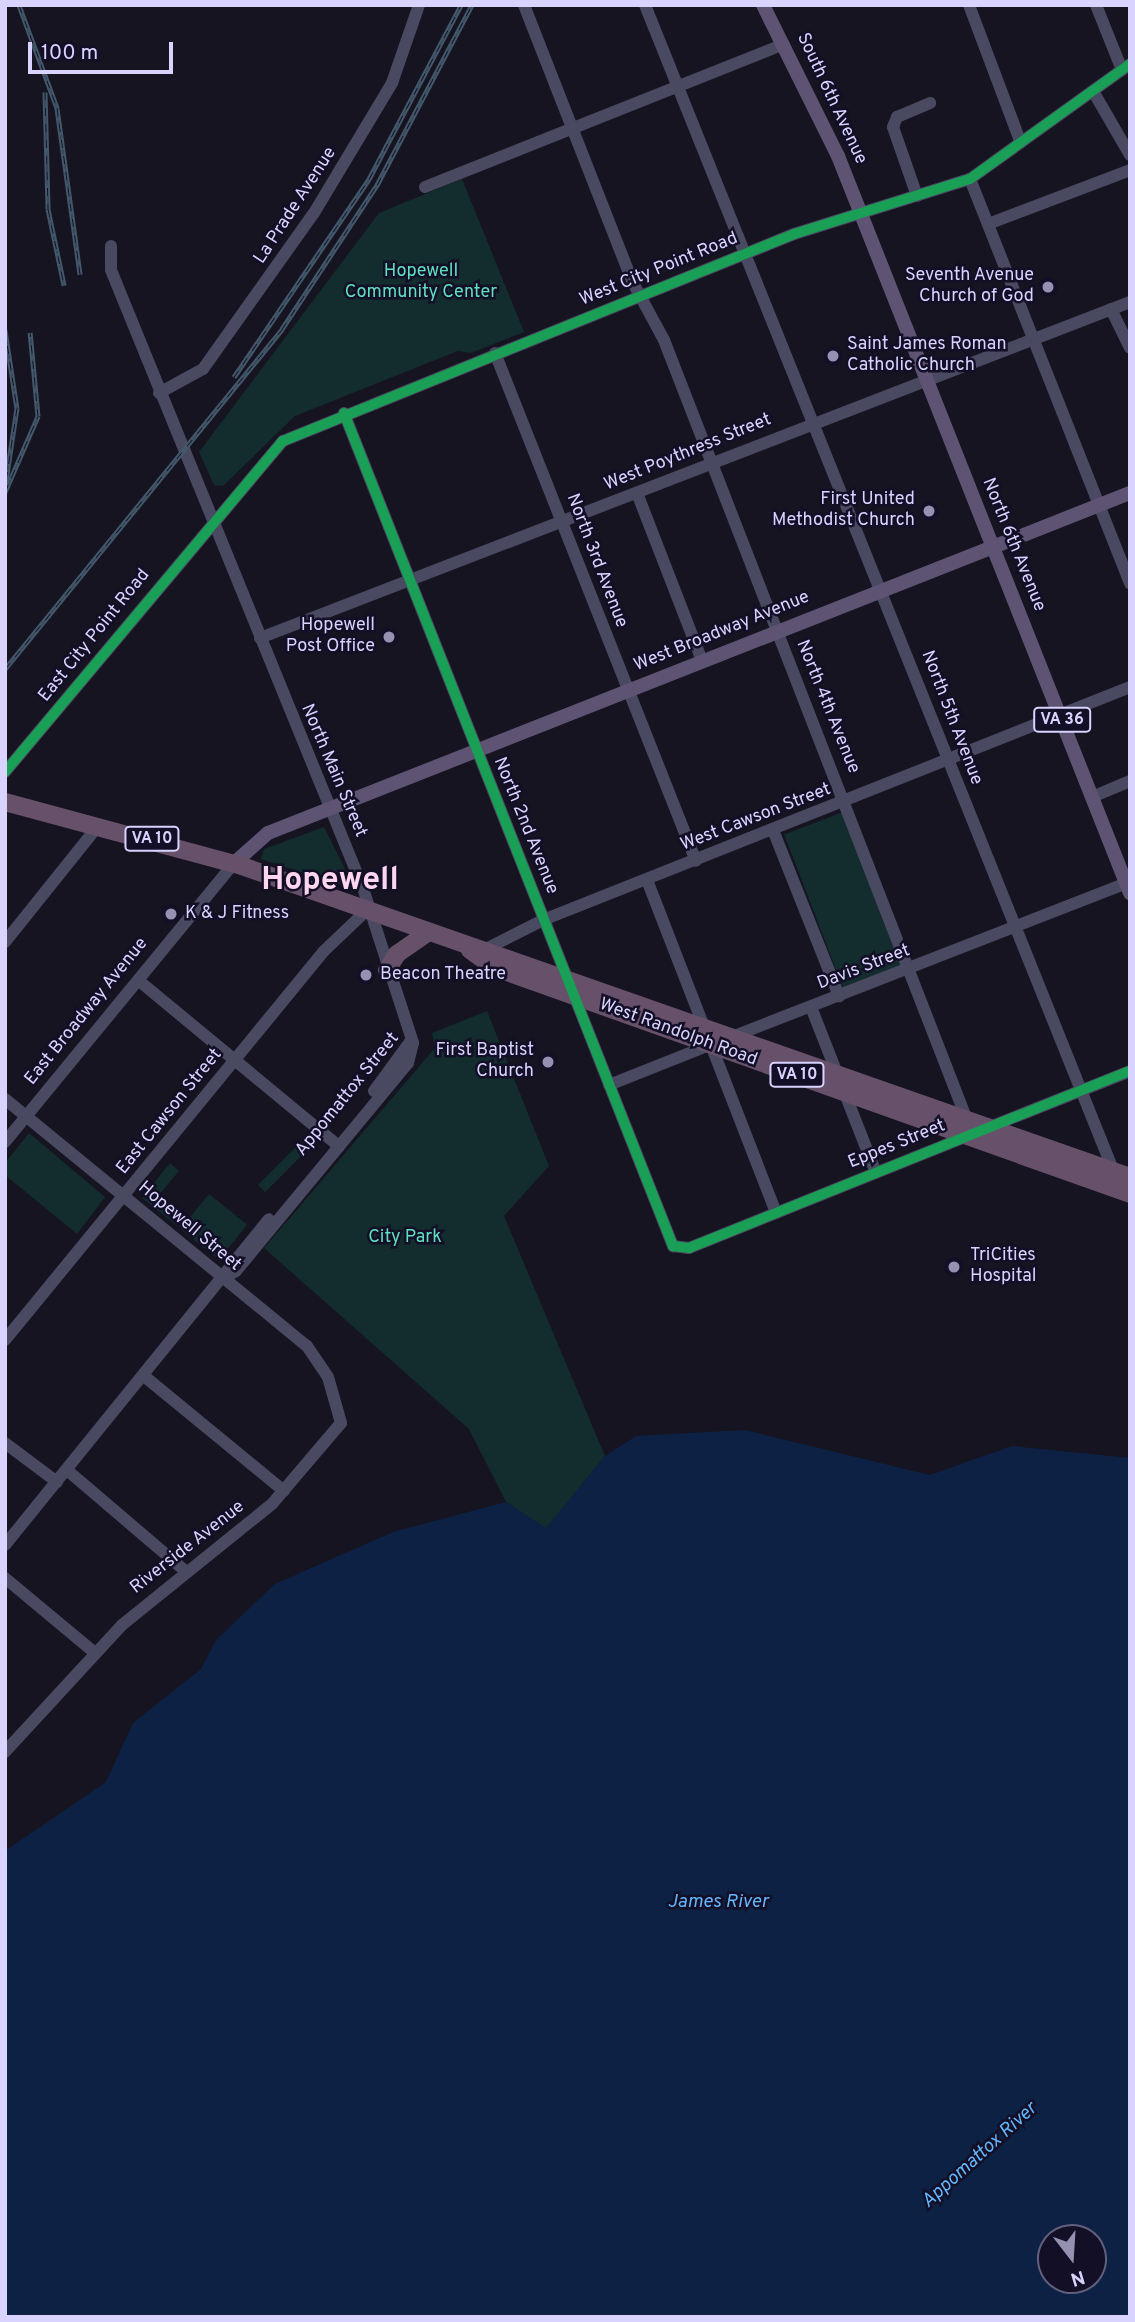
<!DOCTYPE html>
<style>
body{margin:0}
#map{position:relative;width:1135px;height:2322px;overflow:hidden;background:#161421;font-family:Overpass,sans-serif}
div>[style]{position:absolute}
.green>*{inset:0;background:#132c2d;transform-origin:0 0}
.water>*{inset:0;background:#0d2144}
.minor>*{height:12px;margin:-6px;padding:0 6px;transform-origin:6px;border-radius:6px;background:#4a4962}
.major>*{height:14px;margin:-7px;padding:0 7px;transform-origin:7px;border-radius:7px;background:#5e5373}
.highway>*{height:18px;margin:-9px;padding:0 9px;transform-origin:9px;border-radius:9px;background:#67516a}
.rail>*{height:5px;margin-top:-2.5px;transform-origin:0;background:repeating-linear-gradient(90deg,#130f26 0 8px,#43596b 0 16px);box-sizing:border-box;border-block:2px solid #43596b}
.cycleway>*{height:10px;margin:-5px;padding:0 5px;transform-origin:5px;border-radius:5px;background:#1a9f57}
.dots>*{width:19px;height:19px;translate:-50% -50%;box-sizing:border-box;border:4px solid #130f26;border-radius:50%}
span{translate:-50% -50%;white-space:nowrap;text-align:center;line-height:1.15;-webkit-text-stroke:5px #130f26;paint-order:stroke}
.shield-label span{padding:2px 5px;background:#130f26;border:2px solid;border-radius:5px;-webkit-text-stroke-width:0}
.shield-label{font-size:16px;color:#d9d4ff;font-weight:700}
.street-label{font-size:18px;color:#d9d4ff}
.park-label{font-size:18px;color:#5fe0c0}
.poi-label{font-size:18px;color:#d9d4ff}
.right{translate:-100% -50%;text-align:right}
.left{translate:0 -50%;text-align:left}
.water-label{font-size:19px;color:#62b6ff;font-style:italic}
.town-label{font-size:32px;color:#ffd6f0;font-weight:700}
.frame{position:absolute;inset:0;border:7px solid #d9d4ff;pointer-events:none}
.north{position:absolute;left:1037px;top:2224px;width:70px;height:70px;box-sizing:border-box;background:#130f26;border:2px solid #625e7d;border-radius:50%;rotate:163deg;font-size:19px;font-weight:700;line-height:28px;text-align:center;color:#d9d4ff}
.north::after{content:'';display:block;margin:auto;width:24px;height:32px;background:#9591b1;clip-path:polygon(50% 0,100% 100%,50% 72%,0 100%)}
.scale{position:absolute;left:28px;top:42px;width:145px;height:32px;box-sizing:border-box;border:4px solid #d9d4ff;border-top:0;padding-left:9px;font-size:21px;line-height:24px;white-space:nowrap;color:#d9d4ff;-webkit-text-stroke:5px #130f26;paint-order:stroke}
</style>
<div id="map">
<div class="green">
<i style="clip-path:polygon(462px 179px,524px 332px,471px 353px,458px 351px,295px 416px,223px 486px,214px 485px,199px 452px,379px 213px)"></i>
<i style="left:843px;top:812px;width:165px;height:63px;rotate:69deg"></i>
<i style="clip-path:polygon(324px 827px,350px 879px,346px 887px,261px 859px,264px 849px)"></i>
<i style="clip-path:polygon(487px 1011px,549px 1166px,504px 1216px,605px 1456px,546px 1529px,506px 1502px,469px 1429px,264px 1248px,435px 1048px,432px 1033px)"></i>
<i style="clip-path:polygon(29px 1133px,105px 1197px,77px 1234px,5px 1175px,5px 1163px)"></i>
<i style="left:306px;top:1137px;width:10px;height:68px;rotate:45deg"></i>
<i style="clip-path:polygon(170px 1163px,179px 1171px,158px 1196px,181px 1216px,177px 1226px,142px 1198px)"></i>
<i style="left:209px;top:1194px;width:49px;height:45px;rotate:39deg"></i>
</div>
<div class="water">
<i style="clip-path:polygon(evenodd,745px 1430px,930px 1475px,1012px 1446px,1130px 1458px,1130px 2317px,5px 2317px,5px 1851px,106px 1782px,133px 1723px,201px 1669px,216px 1640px,275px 1584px,393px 1532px,506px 1502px,546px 1528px,605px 1456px,636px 1436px,745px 1430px,1051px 2238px,1093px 2238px,1093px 2280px,1051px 2280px,1051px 2238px)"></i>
</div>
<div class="minor">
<i style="left:524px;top:5px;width:296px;rotate:68.6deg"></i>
<i style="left:632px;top:281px;width:67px;rotate:61.5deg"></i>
<i style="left:664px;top:340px;width:842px;rotate:68.77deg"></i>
<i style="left:645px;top:5px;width:1261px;rotate:68.11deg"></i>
<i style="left:969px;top:5px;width:147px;rotate:69.4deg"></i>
<i style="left:1096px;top:5px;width:70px;rotate:68.2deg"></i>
<i style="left:1093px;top:91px;width:74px;rotate:60deg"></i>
<i style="left:970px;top:179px;width:435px;rotate:68.4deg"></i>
<i style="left:425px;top:187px;width:386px;rotate:-21.7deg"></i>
<i style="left:917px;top:196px;width:73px;rotate:-109.2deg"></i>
<i style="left:893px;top:127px;width:11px;rotate:-68deg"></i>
<i style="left:897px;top:117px;width:36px;rotate:-23deg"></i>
<i style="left:988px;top:224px;width:152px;rotate:-20.8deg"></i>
<i style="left:111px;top:246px;width:24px;rotate:90deg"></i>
<i style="left:111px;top:270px;width:667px;rotate:67.82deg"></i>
<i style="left:363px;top:888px;width:163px;rotate:72.1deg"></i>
<i style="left:413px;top:1043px;width:21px;rotate:104deg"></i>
<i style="left:408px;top:1063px;width:270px;rotate:129.6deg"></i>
<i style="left:236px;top:1271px;width:15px;rotate:148deg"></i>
<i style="left:1111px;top:309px;width:43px;rotate:64deg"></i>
<i style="left:495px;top:353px;width:546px;rotate:68.41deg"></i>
<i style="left:159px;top:393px;width:50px;rotate:-28.6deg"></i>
<i style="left:203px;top:369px;width:191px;rotate:-54.6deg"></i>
<i style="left:314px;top:213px;width:152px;rotate:-59deg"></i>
<i style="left:392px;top:83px;width:83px;rotate:-70.9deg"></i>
<i style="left:344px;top:413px;width:896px;rotate:68.45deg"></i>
<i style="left:673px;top:1246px;width:16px;rotate:7deg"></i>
<i style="left:689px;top:1248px;width:303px;rotate:-21.9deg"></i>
<i style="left:637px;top:493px;width:180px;rotate:68.8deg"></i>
<i style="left:260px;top:638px;width:933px;rotate:-21.12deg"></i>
<i style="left:5px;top:772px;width:432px;rotate:-50deg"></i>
<i style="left:283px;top:441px;width:551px;rotate:-22.05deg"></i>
<i style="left:794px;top:234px;width:184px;rotate:-17.4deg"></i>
<i style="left:970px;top:179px;width:197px;rotate:-35.7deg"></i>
<i style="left:1092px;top:797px;width:41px;rotate:-22.8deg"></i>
<i style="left:773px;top:830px;width:179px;rotate:68.3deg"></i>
<i style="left:647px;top:880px;width:357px;rotate:68.8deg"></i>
<i style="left:5px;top:942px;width:149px;rotate:-51.3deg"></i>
<i style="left:476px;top:954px;width:75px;rotate:-26.9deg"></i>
<i style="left:543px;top:920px;width:632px;rotate:-21.65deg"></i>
<i style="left:138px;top:980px;width:261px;rotate:39.6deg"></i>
<i style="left:811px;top:1007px;width:178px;rotate:68.6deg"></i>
<i style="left:729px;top:1038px;width:430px;rotate:-21.3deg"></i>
<i style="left:609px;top:1085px;width:111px;rotate:-21.7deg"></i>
<i style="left:374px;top:1091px;width:61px;rotate:-53.7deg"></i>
<i style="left:5px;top:1099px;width:390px;rotate:39.3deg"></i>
<i style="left:307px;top:1346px;width:37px;rotate:56deg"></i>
<i style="left:328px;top:1377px;width:48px;rotate:74.2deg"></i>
<i style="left:341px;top:1423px;width:106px;rotate:130.4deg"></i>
<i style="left:272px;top:1504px;width:193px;rotate:141.1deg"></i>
<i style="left:122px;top:1625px;width:173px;rotate:132.7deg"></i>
<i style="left:987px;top:1128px;width:154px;rotate:-21.7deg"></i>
<i style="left:5px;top:1142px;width:360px;rotate:-50.6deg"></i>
<i style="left:5px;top:1340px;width:503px;rotate:-50.65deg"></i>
<i style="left:324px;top:951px;width:58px;rotate:-43.6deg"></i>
<i style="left:144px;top:1376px;width:181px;rotate:39.4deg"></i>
<i style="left:5px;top:1443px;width:65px;rotate:36.9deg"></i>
<i style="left:67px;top:1470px;width:154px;rotate:40.5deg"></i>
<i style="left:5px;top:1545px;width:419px;rotate:-51deg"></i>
<i style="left:5px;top:1578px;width:117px;rotate:39.8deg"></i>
</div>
<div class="major">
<i style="left:763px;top:5px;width:169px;rotate:63.6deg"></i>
<i style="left:838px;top:156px;width:793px;rotate:68.39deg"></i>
<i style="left:233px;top:864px;width:47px;rotate:-41.5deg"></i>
<i style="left:268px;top:833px;width:927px;rotate:-21.53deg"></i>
</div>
<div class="highway">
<i style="left:5px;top:802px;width:245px;rotate:15.1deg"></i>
<i style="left:242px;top:866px;width:941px;rotate:19.3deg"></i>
<i style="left:470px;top:950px;width:29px;rotate:36deg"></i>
<i style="left:493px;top:967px;width:676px;rotate:19.61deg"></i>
<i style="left:387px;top:970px;width:19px;rotate:-58deg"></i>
<i style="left:397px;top:954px;width:37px;rotate:-35deg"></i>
</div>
<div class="rail">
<i style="left:19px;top:5px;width:110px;rotate:69.7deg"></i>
<i style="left:57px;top:108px;width:168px;rotate:82.1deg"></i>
<i style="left:45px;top:92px;width:117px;rotate:88.5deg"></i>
<i style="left:48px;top:209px;width:78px;rotate:78.1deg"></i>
<i style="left:5px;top:330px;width:79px;rotate:81.3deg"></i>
<i style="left:17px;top:408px;width:74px;rotate:98.6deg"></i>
<i style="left:234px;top:377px;width:240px;rotate:-55.7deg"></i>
<i style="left:369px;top:179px;width:197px;rotate:-62.1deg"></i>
<i style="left:5px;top:492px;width:83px;rotate:-66.5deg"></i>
<i style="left:38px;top:416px;width:84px;rotate:-95.4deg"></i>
<i style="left:5px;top:669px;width:439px;rotate:-50.8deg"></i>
<i style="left:282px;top:329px;width:173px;rotate:-56.6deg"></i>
<i style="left:377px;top:185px;width:204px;rotate:-62.2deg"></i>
</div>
<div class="cycleway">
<i style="left:344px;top:413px;width:896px;rotate:68.45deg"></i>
<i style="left:673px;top:1246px;width:16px;rotate:7deg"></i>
<i style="left:689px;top:1248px;width:475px;rotate:-21.9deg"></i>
<i style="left:5px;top:772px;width:432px;rotate:-50deg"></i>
<i style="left:283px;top:441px;width:551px;rotate:-22.05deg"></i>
<i style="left:794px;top:234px;width:184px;rotate:-17.4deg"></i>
<i style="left:970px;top:179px;width:197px;rotate:-35.7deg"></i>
</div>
<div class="dots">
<i style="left:1048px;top:287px;background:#9591b1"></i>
<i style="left:833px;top:356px;background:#9591b1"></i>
<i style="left:929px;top:511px;background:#9591b1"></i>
<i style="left:389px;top:637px;background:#9591b1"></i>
<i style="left:171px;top:914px;background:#9591b1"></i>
<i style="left:366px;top:975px;background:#9591b1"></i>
<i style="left:548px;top:1062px;background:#9591b1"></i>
<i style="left:954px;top:1267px;background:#9591b1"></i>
</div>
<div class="shield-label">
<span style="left:1062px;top:720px">VA 36</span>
<span style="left:152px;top:839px">VA 10</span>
<span style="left:797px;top:1075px">VA 10</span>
</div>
<div class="street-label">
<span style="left:831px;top:99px;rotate:65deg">South 6th Avenue</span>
<span style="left:296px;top:206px;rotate:-57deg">La Prade Avenue</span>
<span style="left:659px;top:270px;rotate:-22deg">West City Point Road</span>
<span style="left:688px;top:453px;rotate:-22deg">West Poythress Street</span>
<span style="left:1013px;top:545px;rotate:68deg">North 6th Avenue</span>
<span style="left:596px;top:561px;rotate:69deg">North 3rd Avenue</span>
<span style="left:722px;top:632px;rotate:-22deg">West Broadway Avenue</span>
<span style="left:95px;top:636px;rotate:-51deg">East City Point Road</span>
<span style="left:827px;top:707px;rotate:68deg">North 4th Avenue</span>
<span style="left:951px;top:718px;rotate:69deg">North 5th Avenue</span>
<span style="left:333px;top:771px;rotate:67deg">North Main Street</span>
<span style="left:756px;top:818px;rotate:-21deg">West Cawson Street</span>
<span style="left:525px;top:826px;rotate:68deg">North 2nd Avenue</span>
<span style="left:864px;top:968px;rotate:-21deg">Davis Street</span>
<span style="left:87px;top:1012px;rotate:-51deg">East Broadway Avenue</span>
<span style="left:678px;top:1033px;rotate:20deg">West Randolph Road</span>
<span style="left:348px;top:1095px;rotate:-51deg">Appomattox Street</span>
<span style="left:170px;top:1112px;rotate:-51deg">East Cawson Street</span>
<span style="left:897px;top:1145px;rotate:-22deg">Eppes Street</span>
<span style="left:189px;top:1227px;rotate:40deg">Hopewell Street</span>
<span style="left:188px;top:1548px;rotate:-38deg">Riverside Avenue</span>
</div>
<div class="park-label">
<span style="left:421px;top:283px">Hopewell<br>Community Center</span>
<span style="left:405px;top:1238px">City Park</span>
</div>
<div class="poi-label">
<span class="right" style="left:1034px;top:287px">Seventh Avenue<br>Church of God</span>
<span class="left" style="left:847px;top:356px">Saint James Roman<br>Catholic Church</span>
<span class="right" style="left:915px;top:511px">First United<br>Methodist Church</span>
<span class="right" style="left:375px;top:637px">Hopewell<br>Post Office</span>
<span class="left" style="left:185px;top:914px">K &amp; J Fitness</span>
<span class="left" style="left:380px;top:975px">Beacon Theatre</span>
<span class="right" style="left:534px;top:1062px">First Baptist<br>Church</span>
<span class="left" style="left:970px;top:1267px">TriCities<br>Hospital</span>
</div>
<div class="water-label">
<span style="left:718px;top:1903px">James River</span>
<span style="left:980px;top:2156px;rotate:-42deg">Appomattox River</span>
</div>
<div class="town-label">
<span style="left:330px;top:881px">Hopewell</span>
</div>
<div class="frame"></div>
<div class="north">N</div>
<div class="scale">100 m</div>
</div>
